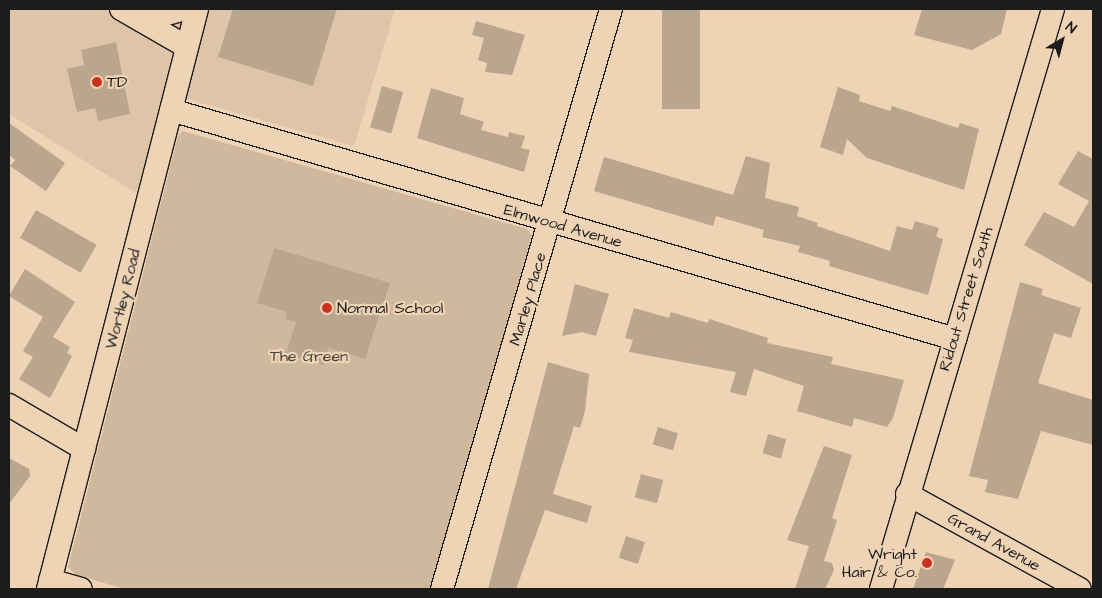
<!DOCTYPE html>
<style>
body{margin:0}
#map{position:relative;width:1102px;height:598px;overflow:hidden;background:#eed3b5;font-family:"Architects Daughter",sans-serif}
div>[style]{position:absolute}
.built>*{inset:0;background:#dec5aa}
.green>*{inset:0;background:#d0b89f}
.building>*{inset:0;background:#baa58f;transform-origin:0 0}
.roads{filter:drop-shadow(1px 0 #1c1c1c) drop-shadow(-1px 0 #1c1c1c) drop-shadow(0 1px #1c1c1c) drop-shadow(0 -1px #1c1c1c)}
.minor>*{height:22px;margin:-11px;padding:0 11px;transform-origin:11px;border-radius:11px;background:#eed3b5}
.dots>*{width:14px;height:14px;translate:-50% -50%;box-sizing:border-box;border:2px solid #eed3b5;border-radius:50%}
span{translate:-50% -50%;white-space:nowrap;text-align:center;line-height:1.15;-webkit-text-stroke:4.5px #eed3b5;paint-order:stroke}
.poi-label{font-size:16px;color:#1c1c1c}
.left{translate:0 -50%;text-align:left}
.right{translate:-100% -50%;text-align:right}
.street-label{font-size:16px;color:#1c1c1c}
.park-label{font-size:16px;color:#49433d}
.frame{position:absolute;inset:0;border:10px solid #1c1c1c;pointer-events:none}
.north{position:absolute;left:1037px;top:15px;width:50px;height:50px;-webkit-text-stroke:4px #eed3b5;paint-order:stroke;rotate:37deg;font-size:14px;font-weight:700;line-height:20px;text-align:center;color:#1c1c1c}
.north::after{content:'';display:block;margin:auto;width:18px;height:22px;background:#1c1c1c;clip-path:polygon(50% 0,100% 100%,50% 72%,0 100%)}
</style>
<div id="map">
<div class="built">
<i style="clip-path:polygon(9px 9px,395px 9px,354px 146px,165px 93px,136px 193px,9px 114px)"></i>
</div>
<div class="green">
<i style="clip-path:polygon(183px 131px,527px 229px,532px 235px,432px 589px,125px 589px,76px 575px,68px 567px,178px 136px)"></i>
</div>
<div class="building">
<i style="clip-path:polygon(233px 9px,337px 9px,313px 86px,218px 57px)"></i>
<i style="left:662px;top:9px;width:38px;height:100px"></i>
<i style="clip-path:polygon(922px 9px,1007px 9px,1001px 34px,972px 50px,914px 35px)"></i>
<i style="clip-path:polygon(476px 21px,525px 35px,512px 75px,485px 72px,487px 63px,478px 60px,484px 38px,472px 35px)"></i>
<i style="clip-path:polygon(116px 42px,130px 114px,98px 121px,95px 108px,77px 112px,67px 69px,84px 65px,81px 50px)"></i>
<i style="left:382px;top:86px;width:22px;height:43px;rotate:16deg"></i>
<i style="clip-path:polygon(838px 87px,860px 95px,859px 101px,890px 111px,892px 106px,958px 128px,960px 123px,979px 129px,964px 190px,867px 158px,847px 139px,843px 155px,820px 147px)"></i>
<i style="clip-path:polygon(431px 88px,464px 98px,460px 114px,484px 122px,481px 130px,508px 137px,509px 132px,525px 136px,521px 148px,530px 150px,524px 172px,417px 138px)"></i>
<i style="clip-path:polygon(9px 123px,65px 163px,46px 191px,10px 166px,15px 160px,9px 155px)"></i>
<i style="clip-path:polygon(1078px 151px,1093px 159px,1093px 284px,1024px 245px,1044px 212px,1074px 227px,1089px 201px,1058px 184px)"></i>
<i style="clip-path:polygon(746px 156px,770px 163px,765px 198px,799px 207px,797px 216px,818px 223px,817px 226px,890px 251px,897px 226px,912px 230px,915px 221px,939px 228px,936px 237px,943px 239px,928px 295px,829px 266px,830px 261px,798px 252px,800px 246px,762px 237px,764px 230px,716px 216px,713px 226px,594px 191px,604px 157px,733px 195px)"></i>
<i style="left:36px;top:210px;width:70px;height:32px;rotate:30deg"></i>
<i style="clip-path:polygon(274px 248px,390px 283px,365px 359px,329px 348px,324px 365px,286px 353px,296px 322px,285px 319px,287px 312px,257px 303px)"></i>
<i style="clip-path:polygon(25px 269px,75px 302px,53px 337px,70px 347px,67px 353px,72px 356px,50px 398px,19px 379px,33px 357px,23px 351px,43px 317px,9px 296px)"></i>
<i style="clip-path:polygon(1020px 282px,1043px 289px,1041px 295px,1081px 308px,1071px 338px,1054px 333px,1038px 383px,1093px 400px,1093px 445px,1041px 431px,1018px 499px,985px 492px,988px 480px,969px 476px)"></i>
<i style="clip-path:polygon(575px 284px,609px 294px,596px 336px,582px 332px,562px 336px)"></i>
<i style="clip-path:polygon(634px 308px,669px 318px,671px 312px,708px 323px,709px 319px,768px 338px,767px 343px,833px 357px,831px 364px,904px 380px,893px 418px,887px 427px,854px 418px,852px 427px,797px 411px,804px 386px,754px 369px,746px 396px,730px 392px,736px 372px,629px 352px,633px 340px,625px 338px)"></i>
<i style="clip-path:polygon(548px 362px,589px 374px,585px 411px,580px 428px,574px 426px,553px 494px,592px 506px,587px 523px,545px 510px,516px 589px,488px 589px)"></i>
<i style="left:658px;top:427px;width:21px;height:18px;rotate:17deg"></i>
<i style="left:768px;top:434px;width:19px;height:20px;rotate:16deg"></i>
<i style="clip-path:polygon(824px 446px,852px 455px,832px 518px,837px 520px,824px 561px,832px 563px,834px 570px,825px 589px,795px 589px,809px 546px,787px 540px)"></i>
<i style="clip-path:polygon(9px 458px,29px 469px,30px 476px,9px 504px)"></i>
<i style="left:641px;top:474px;width:23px;height:24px;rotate:15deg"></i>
<i style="left:626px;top:536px;width:20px;height:23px;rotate:18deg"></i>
<i style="clip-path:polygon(926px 552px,955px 560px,943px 589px,913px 589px)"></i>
</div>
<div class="roads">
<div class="minor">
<i style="left:121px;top:9px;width:76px;rotate:29.9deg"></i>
<i style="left:142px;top:21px;width:45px;rotate:-15.6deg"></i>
<i style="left:171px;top:110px;width:817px;rotate:16.28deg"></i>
<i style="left:9px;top:405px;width:87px;rotate:30.4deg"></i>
<i style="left:907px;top:494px;width:197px;rotate:28.8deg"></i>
<i style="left:50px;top:580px;width:32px;rotate:16deg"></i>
<i style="left:48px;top:589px;width:599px;rotate:-75.59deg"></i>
<i style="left:442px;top:589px;width:604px;rotate:-73.75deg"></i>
<i style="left:881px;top:589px;width:605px;rotate:-73.48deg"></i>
</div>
</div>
<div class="dots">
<i style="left:97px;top:82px;background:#c8321e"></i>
<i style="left:327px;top:308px;background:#c8321e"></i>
<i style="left:927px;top:563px;background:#c8321e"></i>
</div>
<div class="poi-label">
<span class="left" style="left:107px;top:82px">TD</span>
<span class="left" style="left:337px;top:308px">Normal School</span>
<span class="right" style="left:917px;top:563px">Wright<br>Hair &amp; Co.</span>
</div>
<div class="street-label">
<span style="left:563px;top:226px;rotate:16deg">Elmwood Avenue</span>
<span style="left:123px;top:299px;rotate:-76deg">Wortley Road</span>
<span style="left:528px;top:299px;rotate:-74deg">Marley Place</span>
<span style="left:966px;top:299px;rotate:-73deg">Ridout Street South</span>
<span style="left:994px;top:542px;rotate:29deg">Grand Avenue</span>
</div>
<div class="park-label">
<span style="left:309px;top:356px">The Green</span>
</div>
<div class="frame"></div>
<div class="north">N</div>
</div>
